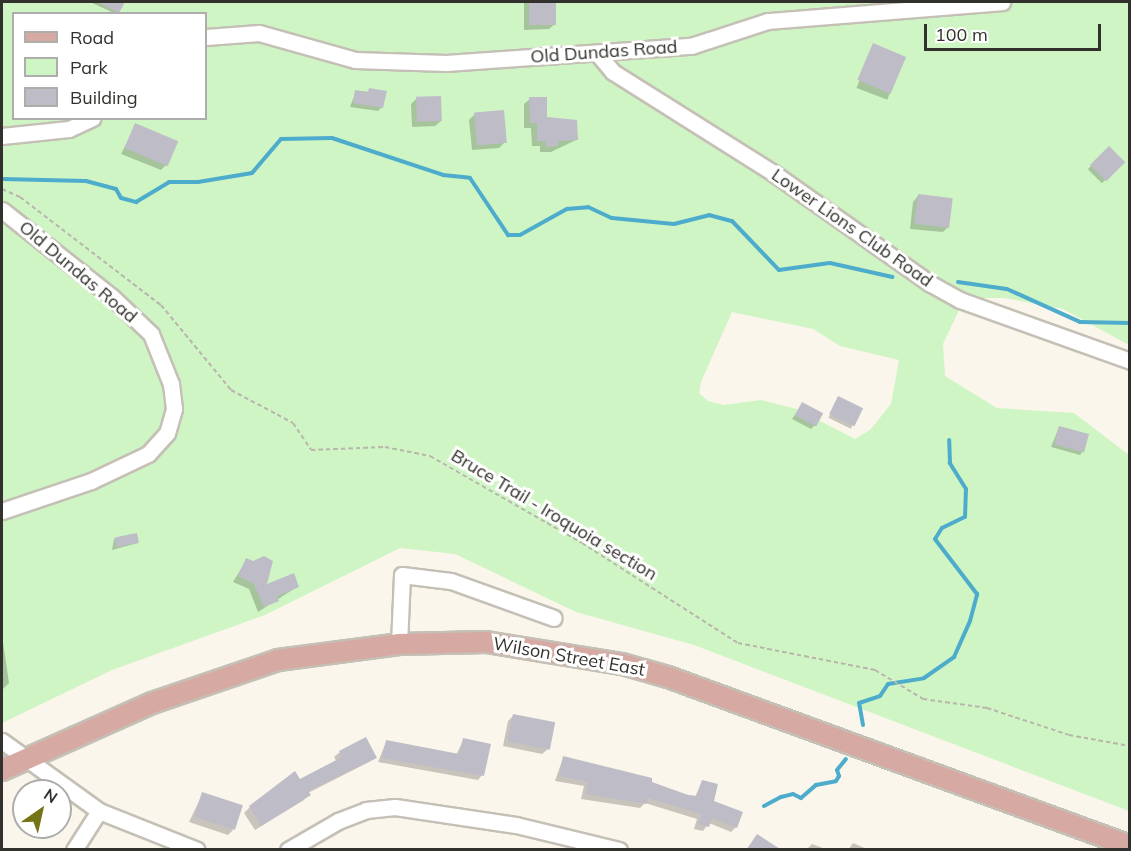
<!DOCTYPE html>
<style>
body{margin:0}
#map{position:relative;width:1131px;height:851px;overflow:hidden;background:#faf6eb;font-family:Mulish,sans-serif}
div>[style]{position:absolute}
.green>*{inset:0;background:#d0f5c4}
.shadow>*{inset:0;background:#0003;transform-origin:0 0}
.stream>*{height:4px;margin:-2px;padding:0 2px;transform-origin:2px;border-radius:2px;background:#4daccc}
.building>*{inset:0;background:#bebcc7;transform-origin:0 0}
.path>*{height:2px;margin-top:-1px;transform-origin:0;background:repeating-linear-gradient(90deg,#b8b5ad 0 4.5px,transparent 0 7.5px)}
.roads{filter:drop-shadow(2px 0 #c4c0b6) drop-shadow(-2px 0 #c4c0b6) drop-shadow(0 2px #c4c0b6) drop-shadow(0 -2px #c4c0b6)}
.minor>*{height:15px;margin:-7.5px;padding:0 7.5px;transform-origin:7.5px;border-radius:7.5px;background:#fff}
.major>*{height:20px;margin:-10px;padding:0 10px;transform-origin:10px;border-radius:10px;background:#d6aaa3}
span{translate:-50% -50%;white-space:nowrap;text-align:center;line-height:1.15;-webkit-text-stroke:6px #fff;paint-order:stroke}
.street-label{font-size:18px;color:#32312d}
.frame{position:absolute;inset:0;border:3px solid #32312d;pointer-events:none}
.legend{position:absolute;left:12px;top:12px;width:195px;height:108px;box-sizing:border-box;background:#fff;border:2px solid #adadab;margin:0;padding:8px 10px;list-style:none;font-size:18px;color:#32312d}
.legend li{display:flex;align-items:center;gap:12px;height:30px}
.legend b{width:30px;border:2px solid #adadab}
.north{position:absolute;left:12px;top:779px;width:60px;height:60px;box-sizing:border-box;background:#fff;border:2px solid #adadab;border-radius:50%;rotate:34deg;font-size:16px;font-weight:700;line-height:24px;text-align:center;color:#32312d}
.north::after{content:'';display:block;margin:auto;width:21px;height:27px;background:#767419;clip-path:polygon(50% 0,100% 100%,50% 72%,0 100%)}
.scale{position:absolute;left:924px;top:24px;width:177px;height:27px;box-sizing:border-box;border:3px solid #32312d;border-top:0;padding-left:8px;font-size:18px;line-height:21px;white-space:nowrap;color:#32312d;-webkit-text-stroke:4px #fff;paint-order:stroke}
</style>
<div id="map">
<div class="green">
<i style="clip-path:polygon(evenodd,2px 2px,1129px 2px,1129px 345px,1063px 309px,1004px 298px,971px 298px,962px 304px,943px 344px,945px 376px,997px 408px,1074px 413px,1129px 455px,1129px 811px,694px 645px,576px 612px,455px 554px,400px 548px,265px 615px,112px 670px,2px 723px,2px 2px,14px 14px,206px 14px,206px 118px,14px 118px,14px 14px,2px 2px,732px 312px,813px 329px,840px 346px,899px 360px,891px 404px,870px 430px,855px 439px,797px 409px,761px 400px,724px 405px,708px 401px,699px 393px,701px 382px,732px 312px)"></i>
</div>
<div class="shadow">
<i style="clip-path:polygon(90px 2px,124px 2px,116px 14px)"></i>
<i style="clip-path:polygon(524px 2px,555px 2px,555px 24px,549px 29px,524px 30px)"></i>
<i style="left:873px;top:45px;width:33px;height:46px;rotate:21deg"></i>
<i style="clip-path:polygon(356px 91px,385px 93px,382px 107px,378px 111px,350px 107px)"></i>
<i style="clip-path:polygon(417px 98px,441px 121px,435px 126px,412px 127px,411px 104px)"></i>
<i style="clip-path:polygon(530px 99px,546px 118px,576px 140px,551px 152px,540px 152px,540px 146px,532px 146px,531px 128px,524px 128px,524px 104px)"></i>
<i style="clip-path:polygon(475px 114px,505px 142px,499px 148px,472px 150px,469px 120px)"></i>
<i style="clip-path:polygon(136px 125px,167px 164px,161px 170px,121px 154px)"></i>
<i style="left:1109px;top:148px;width:20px;height:30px;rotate:45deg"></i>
<i style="clip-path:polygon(918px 196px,949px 226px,943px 232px,910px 229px,913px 202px)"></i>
<i style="left:838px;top:398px;width:25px;height:22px;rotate:26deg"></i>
<i style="clip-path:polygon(802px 404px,815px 425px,811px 429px,792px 419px)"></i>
<i style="clip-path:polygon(1059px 427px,1083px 451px,1080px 455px,1051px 447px)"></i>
<i style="clip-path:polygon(114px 539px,138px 543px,112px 550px)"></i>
<i style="clip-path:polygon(247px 559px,253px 562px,265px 586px,297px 587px,258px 612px,249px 589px,233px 582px)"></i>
<i style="clip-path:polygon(2px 635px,9px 683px,2px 690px)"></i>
<i style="clip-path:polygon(513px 716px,548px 749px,542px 754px,503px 746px,508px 721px)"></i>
<i style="clip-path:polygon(365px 739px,375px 757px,369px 762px,308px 793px,304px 800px,255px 830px,244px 813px,250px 807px,295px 774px,300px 781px,337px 762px,334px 757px,340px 752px)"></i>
<i style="clip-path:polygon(464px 739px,482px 775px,478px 780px,378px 762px,386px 742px,456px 755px)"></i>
<i style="clip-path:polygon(563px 758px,695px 797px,702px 781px,712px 802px,736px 827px,731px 832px,709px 823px,703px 831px,694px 829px,697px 819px,645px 803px,640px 808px,581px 799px,584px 786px,555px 781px)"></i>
<i style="clip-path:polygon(203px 793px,233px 830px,228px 835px,189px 822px)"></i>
<i style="clip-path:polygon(757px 836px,778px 850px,746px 850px)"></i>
<i style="clip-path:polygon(853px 843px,869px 850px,848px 850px)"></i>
<i style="clip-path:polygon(812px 844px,828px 850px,806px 850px)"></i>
</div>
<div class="stream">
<i style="left:2px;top:179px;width:84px;rotate:1.4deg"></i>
<i style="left:86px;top:181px;width:31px;rotate:15deg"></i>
<i style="left:116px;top:189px;width:10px;rotate:61deg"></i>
<i style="left:121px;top:198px;width:16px;rotate:15deg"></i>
<i style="left:136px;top:202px;width:39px;rotate:-31deg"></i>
<i style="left:169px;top:182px;width:29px"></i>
<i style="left:198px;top:182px;width:55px;rotate:-9.5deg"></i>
<i style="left:252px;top:173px;width:45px;rotate:-49.5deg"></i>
<i style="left:281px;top:139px;width:51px;rotate:-1.1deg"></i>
<i style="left:332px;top:138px;width:117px;rotate:18.4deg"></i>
<i style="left:443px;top:175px;width:27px;rotate:6deg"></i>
<i style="left:470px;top:178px;width:69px;rotate:56.3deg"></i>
<i style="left:508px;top:235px;width:12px"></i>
<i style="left:520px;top:235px;width:54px;rotate:-29deg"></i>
<i style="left:567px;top:209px;width:21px;rotate:-5deg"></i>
<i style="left:588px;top:207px;width:26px;rotate:25deg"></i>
<i style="left:612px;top:218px;width:62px;rotate:5.5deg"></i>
<i style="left:674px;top:224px;width:36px;rotate:-14deg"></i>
<i style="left:709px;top:215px;width:24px;rotate:15deg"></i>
<i style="left:732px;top:221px;width:68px;rotate:46.2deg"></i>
<i style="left:779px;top:270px;width:51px;rotate:-7.8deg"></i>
<i style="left:830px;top:263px;width:64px;rotate:12.7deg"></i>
<i style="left:958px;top:282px;width:49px;rotate:8.1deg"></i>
<i style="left:1007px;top:289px;width:80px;rotate:24.3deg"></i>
<i style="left:1080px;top:322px;width:50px;rotate:1.1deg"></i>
<i style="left:863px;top:725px;width:22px;rotate:-100deg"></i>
<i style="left:859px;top:703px;width:22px;rotate:-18deg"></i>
<i style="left:880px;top:696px;width:14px;rotate:-56deg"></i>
<i style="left:888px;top:684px;width:36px;rotate:-9deg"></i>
<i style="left:924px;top:678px;width:37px;rotate:-35deg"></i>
<i style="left:954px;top:657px;width:39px;rotate:-66deg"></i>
<i style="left:970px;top:621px;width:28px;rotate:-75deg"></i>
<i style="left:977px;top:594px;width:69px;rotate:-127.4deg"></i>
<i style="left:935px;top:539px;width:13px;rotate:-58deg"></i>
<i style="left:942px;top:528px;width:25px;rotate:-26deg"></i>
<i style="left:965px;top:517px;width:28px;rotate:-88deg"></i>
<i style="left:966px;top:489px;width:31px;rotate:-122deg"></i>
<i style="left:950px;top:463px;width:23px;rotate:-92deg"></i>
<i style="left:764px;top:806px;width:19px;rotate:-28deg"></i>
<i style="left:781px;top:797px;width:12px;rotate:-14deg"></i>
<i style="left:793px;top:794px;width:9px;rotate:27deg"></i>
<i style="left:801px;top:798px;width:20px;rotate:-41deg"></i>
<i style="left:816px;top:785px;width:20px;rotate:-11deg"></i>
<i style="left:836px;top:781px;width:6px;rotate:-59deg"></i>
<i style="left:839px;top:776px;width:6px;rotate:-108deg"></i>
<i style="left:837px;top:770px;width:14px;rotate:-51deg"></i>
</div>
<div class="building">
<i style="clip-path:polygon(98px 2px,125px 2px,119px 13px)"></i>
<i style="left:529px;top:2px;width:27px;height:23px"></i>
<i style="left:873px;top:43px;width:36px;height:40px;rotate:23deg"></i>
<i style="clip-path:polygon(369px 88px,387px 91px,383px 108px,353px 103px,355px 90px,368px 92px)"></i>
<i style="left:441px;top:96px;width:25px;height:25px;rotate:88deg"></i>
<i style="clip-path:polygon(529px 97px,547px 97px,547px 117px,577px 120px,578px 140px,558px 141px,558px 146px,546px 147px,545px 141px,537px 141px,537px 123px,530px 123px)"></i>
<i style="left:504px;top:110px;width:33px;height:30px;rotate:85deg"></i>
<i style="left:135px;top:123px;width:47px;height:27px;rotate:23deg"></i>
<i style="left:1109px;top:146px;width:23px;height:27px;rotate:45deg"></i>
<i style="left:918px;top:194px;width:35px;height:30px;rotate:7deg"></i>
<i style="left:838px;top:396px;width:28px;height:20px;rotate:26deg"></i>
<i style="left:802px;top:402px;width:24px;height:15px;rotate:28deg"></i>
<i style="left:1059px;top:426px;width:31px;height:19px;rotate:15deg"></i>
<i style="left:137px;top:533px;width:10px;height:23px;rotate:79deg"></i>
<i style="clip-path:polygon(264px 556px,273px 561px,267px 584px,294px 573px,299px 587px,277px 596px,279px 601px,264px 607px,254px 584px,238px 576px,246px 558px,253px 561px)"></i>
<i style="left:513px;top:714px;width:43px;height:28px;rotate:11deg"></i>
<i style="clip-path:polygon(366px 737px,377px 758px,308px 791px,311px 795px,261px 826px,249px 806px,295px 771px,300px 779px,342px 757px,339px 751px)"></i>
<i style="clip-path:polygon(463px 738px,491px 744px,484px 776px,382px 758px,386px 740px,459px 754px)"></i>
<i style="clip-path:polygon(563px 756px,652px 778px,652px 782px,688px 795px,697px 796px,702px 780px,718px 784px,714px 801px,743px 812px,737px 828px,712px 818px,709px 827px,698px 824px,701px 814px,648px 798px,647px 804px,585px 794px,588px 782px,559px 776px)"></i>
<i style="left:202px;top:792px;width:43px;height:26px;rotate:18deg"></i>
<i style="clip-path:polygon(757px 834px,780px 849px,747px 849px)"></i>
</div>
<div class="path">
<i style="left:2px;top:189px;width:20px;rotate:24deg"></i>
<i style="left:20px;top:197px;width:178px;rotate:37.5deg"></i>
<i style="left:161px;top:305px;width:110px;rotate:50.5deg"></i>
<i style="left:231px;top:390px;width:70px;rotate:28deg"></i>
<i style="left:293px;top:423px;width:32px;rotate:56deg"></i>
<i style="left:311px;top:450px;width:74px;rotate:-2.3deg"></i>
<i style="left:385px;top:447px;width:46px;rotate:11.3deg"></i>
<i style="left:430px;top:456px;width:175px;rotate:29.8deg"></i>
<i style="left:582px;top:543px;width:185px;rotate:32.7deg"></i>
<i style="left:738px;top:643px;width:140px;rotate:11.1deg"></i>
<i style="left:875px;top:670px;width:56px;rotate:31.1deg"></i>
<i style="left:923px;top:699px;width:65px;rotate:8deg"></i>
<i style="left:987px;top:708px;width:86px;rotate:18.2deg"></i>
<i style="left:1069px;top:735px;width:62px;rotate:10.2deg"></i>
</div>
<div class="roads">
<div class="minor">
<i style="left:206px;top:37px;width:53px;rotate:-4.3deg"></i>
<i style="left:259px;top:33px;width:100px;rotate:15.7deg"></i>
<i style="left:355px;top:60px;width:91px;rotate:1.9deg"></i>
<i style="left:446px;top:63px;width:246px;rotate:-4deg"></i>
<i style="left:691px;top:46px;width:81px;rotate:-18deg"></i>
<i style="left:768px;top:21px;width:235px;rotate:-4.6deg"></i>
<i style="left:597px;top:53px;width:25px;rotate:50deg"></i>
<i style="left:613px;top:72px;width:188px;rotate:32.2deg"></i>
<i style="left:772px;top:172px;width:194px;rotate:35.2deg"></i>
<i style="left:931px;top:284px;width:33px;rotate:29deg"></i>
<i style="left:960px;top:300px;width:181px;rotate:19.7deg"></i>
<i style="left:2px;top:136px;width:67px;rotate:-6deg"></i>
<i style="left:69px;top:129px;width:26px;rotate:-25deg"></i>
<i style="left:2px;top:210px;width:140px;rotate:38.3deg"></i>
<i style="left:112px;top:297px;width:54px;rotate:43.5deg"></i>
<i style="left:151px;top:334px;width:54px;rotate:68.2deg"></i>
<i style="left:171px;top:384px;width:25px;rotate:83deg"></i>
<i style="left:174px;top:409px;width:25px;rotate:106deg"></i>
<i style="left:167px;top:433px;width:28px;rotate:132deg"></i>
<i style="left:148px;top:454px;width:63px;rotate:154.7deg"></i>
<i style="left:91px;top:481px;width:94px;rotate:161.4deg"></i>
<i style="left:399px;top:644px;width:69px;rotate:-87.5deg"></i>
<i style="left:402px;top:575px;width:49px;rotate:7deg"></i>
<i style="left:451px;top:581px;width:109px;rotate:19.8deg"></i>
<i style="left:2px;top:741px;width:120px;rotate:35.8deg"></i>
<i style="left:99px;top:811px;width:105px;rotate:21.7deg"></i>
<i style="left:74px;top:850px;width:46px;rotate:-57.3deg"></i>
<i style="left:288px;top:850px;width:58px;rotate:-30.1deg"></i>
<i style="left:338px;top:821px;width:30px;rotate:-21deg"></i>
<i style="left:366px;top:810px;width:29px;rotate:-6deg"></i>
<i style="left:395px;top:807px;width:122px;rotate:8.5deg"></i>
<i style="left:516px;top:825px;width:106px;rotate:13.6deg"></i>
</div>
<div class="major">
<i style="left:2px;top:770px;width:164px;rotate:-24.1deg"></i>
<i style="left:152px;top:703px;width:133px;rotate:-18.8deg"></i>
<i style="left:278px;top:660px;width:122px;rotate:-7.5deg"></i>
<i style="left:399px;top:644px;width:87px;rotate:-1.3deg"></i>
<i style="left:486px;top:642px;width:138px;rotate:9.2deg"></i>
<i style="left:622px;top:664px;width:48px;rotate:15.8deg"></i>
<i style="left:668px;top:677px;width:492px;rotate:20.1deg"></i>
</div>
</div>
<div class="street-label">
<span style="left:604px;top:52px;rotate:-4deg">Old Dundas Road</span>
<span style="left:852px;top:228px;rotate:35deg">Lower Lions Club Road</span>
<span style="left:78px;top:272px;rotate:40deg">Old Dundas Road</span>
<span style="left:554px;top:515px;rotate:31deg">Bruce Trail - Iroquoia section</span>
<span style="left:569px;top:657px;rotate:10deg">Wilson Street East</span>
</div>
<div class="frame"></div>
<ul class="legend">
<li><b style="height:8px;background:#d6aaa3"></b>Road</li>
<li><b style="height:16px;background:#d0f5c4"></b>Park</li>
<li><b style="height:16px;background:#bebcc7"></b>Building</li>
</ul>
<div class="north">N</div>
<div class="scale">100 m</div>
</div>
